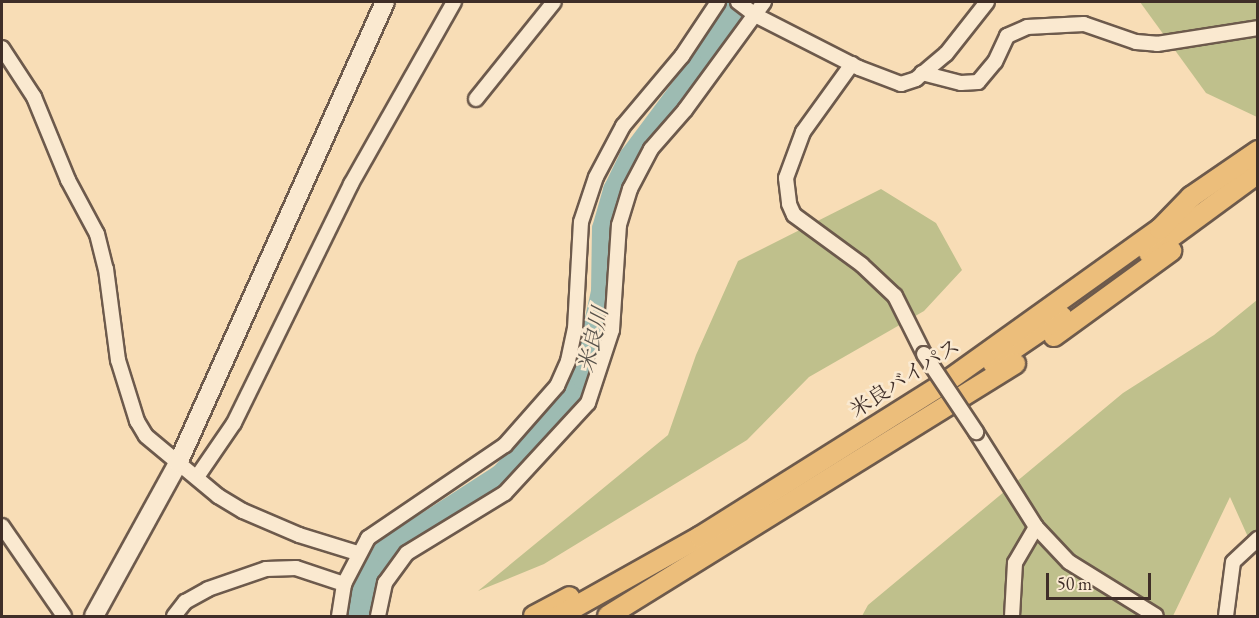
<!DOCTYPE html>
<meta charset="utf-8">
<style>
body{margin:0}
#map{position:relative;width:1259px;height:618px;overflow:hidden;background:#f8ddb6;font-family:"EB Garamond","Noto Serif JP",serif}
div>[style]{position:absolute}
.green>*{inset:0;background:#bfc08c}
.river>*{height:26px;margin:-13px;padding:0 13px;transform-origin:13px;border-radius:13px;background:#9dbbb2}
.roads{filter:drop-shadow(2px 0 #6d5a4c) drop-shadow(-2px 0 #6d5a4c) drop-shadow(0 2px #6d5a4c) drop-shadow(0 -2px #6d5a4c)}
.street>*{height:14px;margin:-7px;padding:0 7px;transform-origin:7px;border-radius:7px;background:#fae9d0}
.secondary>*{height:18px;margin:-9px;padding:0 9px;transform-origin:9px;border-radius:9px;background:#fae9d0}
.primary>*{height:20px;margin:-10px;padding:0 10px;transform-origin:10px;border-radius:10px;background:#ecbe7b}
.bridges{filter:drop-shadow(2px 0 #6d5a4c) drop-shadow(-2px 0 #6d5a4c) drop-shadow(0 2px #6d5a4c) drop-shadow(0 -2px #6d5a4c)}
.street-bridge>*{height:14px;margin:-7px;padding:0 7px;transform-origin:7px;border-radius:7px;background:#fae9d0}
span{translate:-50% -50%;white-space:nowrap;text-align:center;line-height:1.15;-webkit-text-stroke:5px #fae9d0;paint-order:stroke}
.street-label{font-size:21px;color:#3f2e28}
.water-label{font-size:22px;color:#56514a;font-style:italic}
.frame{position:absolute;inset:0;border:3px solid #3f2e28;pointer-events:none}
.scale{position:absolute;left:1046px;top:573px;width:105px;height:27px;box-sizing:border-box;border:3px solid #3f2e28;border-top:0;padding-left:8px;font-size:18px;line-height:21px;white-space:nowrap;color:#3f2e28;-webkit-text-stroke:4px #fae9d0;paint-order:stroke}
</style>
<div id="map">
<div class="green">
<i style="clip-path:polygon(1140px 2px,1257px 2px,1257px 117px,1206px 93px)"></i>
<i style="clip-path:polygon(881px 189px,936px 223px,962px 270px,924px 311px,809px 377px,747px 440px,544px 564px,478px 591px,668px 435px,696px 355px,738px 261px)"></i>
<i style="clip-path:polygon(1257px 300px,1257px 557px,1230px 497px,1173px 616px,862px 616px,868px 605px,1123px 393px,1214px 335px)"></i>
</div>
<div class="river">
<i style="left:360px;top:616px;width:29px;rotate:-80deg"></i>
<i style="left:365px;top:587px;width:42px;rotate:-58.6deg"></i>
<i style="left:387px;top:551px;width:137px;rotate:-32.8deg"></i>
<i style="left:502px;top:477px;width:113px;rotate:-47.5deg"></i>
<i style="left:578px;top:394px;width:18px;rotate:-68deg"></i>
<i style="left:585px;top:377px;width:87px;rotate:-77.4deg"></i>
<i style="left:604px;top:292px;width:63px;rotate:-89.1deg"></i>
<i style="left:605px;top:229px;width:40px;rotate:-74deg"></i>
<i style="left:616px;top:191px;width:37px;rotate:-64deg"></i>
<i style="left:632px;top:158px;width:134px;rotate:-53.2deg"></i>
<i style="left:712px;top:51px;width:56px;rotate:-61.1deg"></i>
</div>
<div class="roads">
<div class="street">
<i style="left:738px;top:2px;width:21px;rotate:37deg"></i>
<i style="left:755px;top:15px;width:117px;rotate:27deg"></i>
<i style="left:859px;top:68px;width:45px;rotate:20.9deg"></i>
<i style="left:901px;top:84px;width:16px;rotate:-18deg"></i>
<i style="left:916px;top:79px;width:39px;rotate:-40deg"></i>
<i style="left:946px;top:54px;width:66px;rotate:-51.7deg"></i>
<i style="left:2px;top:48px;width:59px;rotate:56.9deg"></i>
<i style="left:34px;top:97px;width:90px;rotate:67.7deg"></i>
<i style="left:68px;top:180px;width:61px;rotate:61.8deg"></i>
<i style="left:97px;top:234px;width:36px;rotate:76deg"></i>
<i style="left:106px;top:269px;width:92px;rotate:82.5deg"></i>
<i style="left:118px;top:360px;width:64px;rotate:72.7deg"></i>
<i style="left:137px;top:421px;width:17px;rotate:59deg"></i>
<i style="left:146px;top:436px;width:94px;rotate:39.8deg"></i>
<i style="left:218px;top:496px;width:29px;rotate:31deg"></i>
<i style="left:243px;top:511px;width:61px;rotate:23.2deg"></i>
<i style="left:299px;top:535px;width:61px;rotate:17.2deg"></i>
<i style="left:852px;top:64px;width:84px;rotate:125.8deg"></i>
<i style="left:803px;top:132px;width:49px;rotate:110.3deg"></i>
<i style="left:786px;top:178px;width:26px;rotate:83deg"></i>
<i style="left:789px;top:204px;width:12px;rotate:66deg"></i>
<i style="left:794px;top:215px;width:84px;rotate:36.3deg"></i>
<i style="left:862px;top:265px;width:45px;rotate:43.2deg"></i>
<i style="left:895px;top:296px;width:65px;rotate:63.4deg"></i>
<i style="left:922px;top:73px;width:40px;rotate:14.4deg"></i>
<i style="left:961px;top:83px;width:17px;rotate:-3deg"></i>
<i style="left:978px;top:82px;width:26px;rotate:-50deg"></i>
<i style="left:995px;top:62px;width:29px;rotate:-65deg"></i>
<i style="left:1007px;top:36px;width:22px;rotate:-24deg"></i>
<i style="left:1027px;top:27px;width:57px;rotate:-3deg"></i>
<i style="left:1084px;top:24px;width:55px;rotate:19.1deg"></i>
<i style="left:1136px;top:42px;width:21px;rotate:5deg"></i>
<i style="left:1157px;top:44px;width:102px;rotate:-9deg"></i>
<i style="left:476px;top:99px;width:124px;rotate:-51.2deg"></i>
<i style="left:976px;top:432px;width:112px;rotate:57.7deg"></i>
<i style="left:1036px;top:527px;width:42px;rotate:120.3deg"></i>
<i style="left:1015px;top:563px;width:53px;rotate:93.2deg"></i>
<i style="left:197px;top:477px;width:65px;rotate:-55.6deg"></i>
<i style="left:234px;top:423px;width:266px;rotate:-63.9deg"></i>
<i style="left:351px;top:184px;width:209px;rotate:-60.5deg"></i>
<i style="left:2px;top:526px;width:109px;rotate:55.4deg"></i>
<i style="left:1036px;top:527px;width:48px;rotate:46.7deg"></i>
<i style="left:1069px;top:562px;width:102px;rotate:31.8deg"></i>
<i style="left:174px;top:616px;width:18px;rotate:-52deg"></i>
<i style="left:185px;top:602px;width:26px;rotate:-29deg"></i>
<i style="left:208px;top:589px;width:61px;rotate:-19deg"></i>
<i style="left:266px;top:569px;width:30px;rotate:-2deg"></i>
<i style="left:296px;top:568px;width:51px;rotate:18.4deg"></i>
<i style="left:339px;top:616px;width:32px;rotate:-81deg"></i>
<i style="left:344px;top:584px;width:52px;rotate:-62.4deg"></i>
<i style="left:368px;top:538px;width:166px;rotate:-34.2deg"></i>
<i style="left:505px;top:445px;width:79px;rotate:-48.6deg"></i>
<i style="left:557px;top:386px;width:27px;rotate:-66deg"></i>
<i style="left:568px;top:361px;width:33px;rotate:-78deg"></i>
<i style="left:575px;top:329px;width:107px;rotate:-86.8deg"></i>
<i style="left:581px;top:222px;width:47px;rotate:-71.6deg"></i>
<i style="left:596px;top:177px;width:58px;rotate:-62.1deg"></i>
<i style="left:623px;top:126px;width:92px;rotate:-49.9deg"></i>
<i style="left:682px;top:56px;width:65px;rotate:-56.3deg"></i>
<i style="left:378px;top:616px;width:34px;rotate:-78deg"></i>
<i style="left:385px;top:583px;width:37px;rotate:-54deg"></i>
<i style="left:407px;top:553px;width:115px;rotate:-31.5deg"></i>
<i style="left:505px;top:493px;width:122px;rotate:-47.3deg"></i>
<i style="left:588px;top:403px;width:77px;rotate:-71.8deg"></i>
<i style="left:612px;top:330px;width:105px;rotate:-86.2deg"></i>
<i style="left:619px;top:225px;width:38px;rotate:-73deg"></i>
<i style="left:630px;top:189px;width:45px;rotate:-62.3deg"></i>
<i style="left:651px;top:149px;width:52px;rotate:-48.9deg"></i>
<i style="left:685px;top:110px;width:134px;rotate:-53.8deg"></i>
<i style="left:1226px;top:616px;width:54px;rotate:-82.6deg"></i>
<i style="left:1233px;top:562px;width:34px;rotate:-43deg"></i>
</div>
<div class="secondary">
<i style="left:94px;top:616px;width:175px;rotate:-61.2deg"></i>
<i style="left:178px;top:463px;width:505px;rotate:-65.82deg"></i>
</div>
<div class="primary">
<i style="left:1149px;top:253px;width:135px;rotate:-36.3deg"></i>
<i style="left:1054px;top:336px;width:145px;rotate:-36deg"></i>
<i style="left:993px;top:363px;width:83px;rotate:-34.3deg"></i>
<i style="left:534px;top:616px;width:40px;rotate:-28deg"></i>
<i style="left:559px;top:616px;width:162px;rotate:-29.3deg"></i>
<i style="left:700px;top:537px;width:291px;rotate:-32.2deg"></i>
<i style="left:946px;top:382px;width:263px;rotate:-35.6deg"></i>
<i style="left:1160px;top:229px;width:45px;rotate:-45.9deg"></i>
<i style="left:1191px;top:197px;width:81px;rotate:-34.5deg"></i>
<i style="left:608px;top:616px;width:479px;rotate:-31.8deg"></i>
</div>
</div>
<div class="bridges">
<div class="street-bridge">
<i style="left:924px;top:354px;width:94px;rotate:56.3deg"></i>
</div>
</div>
<div class="street-label">
<span style="left:905px;top:378px;rotate:-33deg">米良バイパス</span>
</div>
<div class="water-label">
<span style="left:593px;top:340px;rotate:-77deg">米良川</span>
</div>
<div class="frame"></div>
<div class="scale">50 m</div>
</div>
